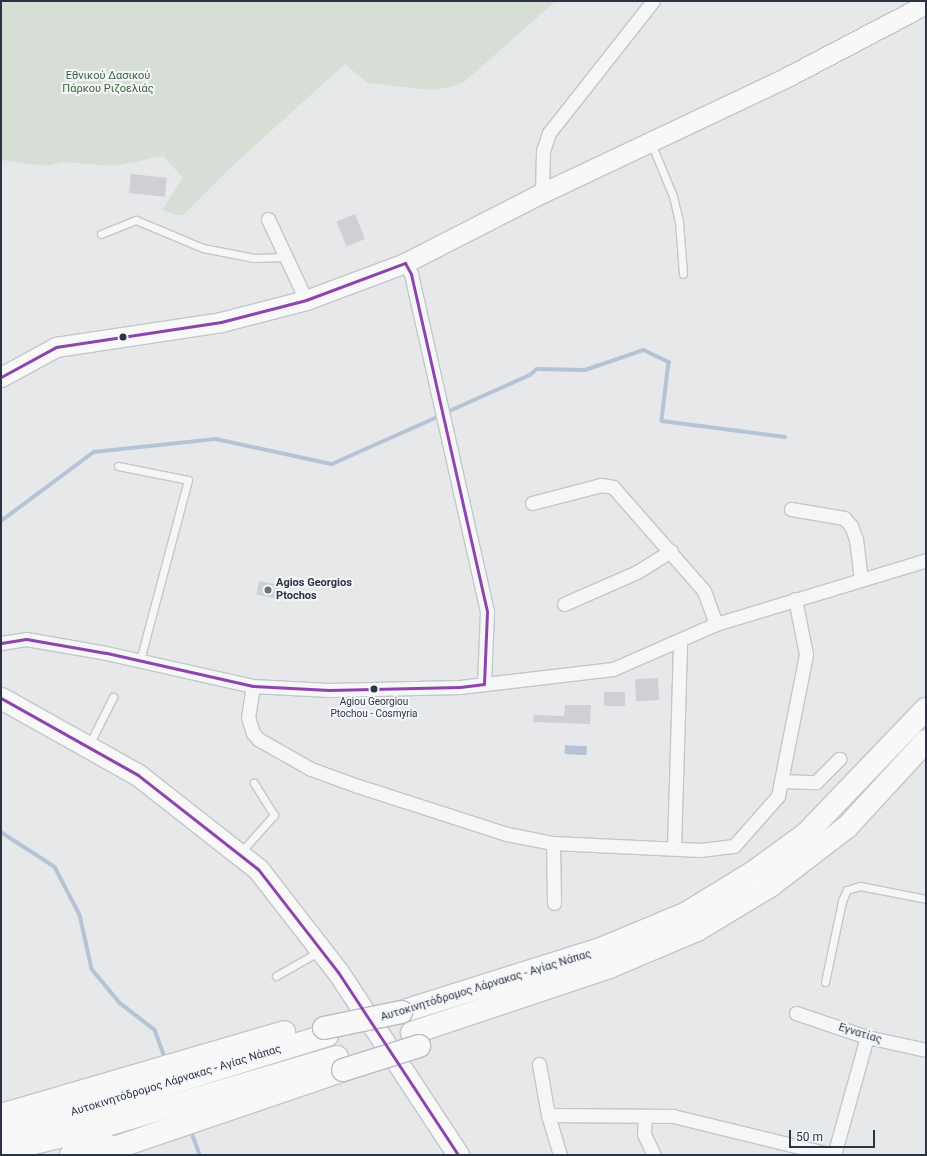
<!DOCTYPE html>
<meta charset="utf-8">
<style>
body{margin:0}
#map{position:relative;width:927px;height:1156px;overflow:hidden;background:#e6e8ea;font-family:Roboto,sans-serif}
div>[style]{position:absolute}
.green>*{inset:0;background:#d6ded6}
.water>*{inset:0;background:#b4c4d5;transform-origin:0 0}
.stream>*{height:3.5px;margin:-1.75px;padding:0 1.75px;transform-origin:1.75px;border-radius:1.75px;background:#b4c4d5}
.building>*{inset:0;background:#ced0d3;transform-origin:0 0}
.roads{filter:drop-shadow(1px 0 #c4c6c8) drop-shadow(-1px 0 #c4c6c8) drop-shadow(0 1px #c4c6c8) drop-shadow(0 -1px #c4c6c8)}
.service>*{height:7px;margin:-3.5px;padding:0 3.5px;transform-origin:3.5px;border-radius:3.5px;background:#f5f6f7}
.minor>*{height:13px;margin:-6.5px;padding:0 6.5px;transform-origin:6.5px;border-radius:6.5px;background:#f5f6f7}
.secondary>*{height:19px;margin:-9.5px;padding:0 9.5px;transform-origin:9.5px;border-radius:9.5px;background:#f8f8f8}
.primary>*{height:21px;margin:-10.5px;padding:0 10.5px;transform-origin:10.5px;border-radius:10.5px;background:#f8f8f8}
.motorway>*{height:22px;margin:-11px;padding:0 11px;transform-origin:11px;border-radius:11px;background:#f8f8f8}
.bridges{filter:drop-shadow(1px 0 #b8bbbf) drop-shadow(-1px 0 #b8bbbf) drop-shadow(0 1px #b8bbbf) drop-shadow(0 -1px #b8bbbf)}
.motorway-bridge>*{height:22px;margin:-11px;padding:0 11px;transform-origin:11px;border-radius:11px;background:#f8f8f8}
.bus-1>*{height:3px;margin:-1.5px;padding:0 1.5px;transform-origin:1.5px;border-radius:1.5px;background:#8e44ad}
.dots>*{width:11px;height:11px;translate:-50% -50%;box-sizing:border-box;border:2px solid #f4f6f9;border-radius:50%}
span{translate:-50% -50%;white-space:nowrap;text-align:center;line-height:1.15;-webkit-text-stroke:4px #f4f6f9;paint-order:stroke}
.bus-label{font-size:10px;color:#2b3445}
.park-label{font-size:11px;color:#3f6138}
.poi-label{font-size:11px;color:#2b3445;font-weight:700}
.left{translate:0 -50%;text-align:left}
.street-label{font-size:11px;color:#2b3445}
.frame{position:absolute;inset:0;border:2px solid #2b3445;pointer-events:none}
.scale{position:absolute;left:789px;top:1130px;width:86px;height:18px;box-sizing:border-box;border:2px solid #2b3445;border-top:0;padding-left:5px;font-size:12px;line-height:14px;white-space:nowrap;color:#2b3445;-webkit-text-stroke:3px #f4f6f9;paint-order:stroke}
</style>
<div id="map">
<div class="green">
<i style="clip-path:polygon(1px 1px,556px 1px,464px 82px,450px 87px,430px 90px,368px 83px,345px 64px,231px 167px,183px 215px,176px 215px,162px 210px,183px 178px,163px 156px,114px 166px,64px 162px,46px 166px,1px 160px)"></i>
</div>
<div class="water">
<i style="left:565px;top:745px;width:22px;height:9px;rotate:3deg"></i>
</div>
<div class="stream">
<i style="left:445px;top:413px;width:93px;rotate:-24.1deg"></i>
<i style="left:530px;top:375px;width:9px;rotate:-41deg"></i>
<i style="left:537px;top:369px;width:48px;rotate:1.2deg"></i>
<i style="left:585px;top:370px;width:62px;rotate:-18.7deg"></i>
<i style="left:644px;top:350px;width:28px;rotate:26deg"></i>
<i style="left:669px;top:362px;width:59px;rotate:96.8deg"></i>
<i style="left:662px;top:421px;width:124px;rotate:7.4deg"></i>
<i style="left:1px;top:521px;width:116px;rotate:-36.6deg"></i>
<i style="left:94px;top:452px;width:123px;rotate:-6.1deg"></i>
<i style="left:216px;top:439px;width:119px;rotate:12.2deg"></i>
<i style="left:332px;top:464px;width:118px;rotate:-24deg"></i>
<i style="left:1px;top:832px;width:64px;rotate:32.9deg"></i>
<i style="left:55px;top:867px;width:54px;rotate:62.5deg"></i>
<i style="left:80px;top:915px;width:55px;rotate:77.5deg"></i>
<i style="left:92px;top:969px;width:44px;rotate:50.5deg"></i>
<i style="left:120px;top:1003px;width:44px;rotate:37.6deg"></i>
<i style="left:155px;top:1030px;width:32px;rotate:70deg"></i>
<i style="left:191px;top:1130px;width:27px;rotate:70deg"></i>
</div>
<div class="building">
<i style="left:131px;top:174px;width:36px;height:19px;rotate:6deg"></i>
<i style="left:355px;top:214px;width:27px;height:20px;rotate:68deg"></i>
<i style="left:259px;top:581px;width:20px;height:14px;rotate:11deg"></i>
<i style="left:658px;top:678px;width:22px;height:23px;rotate:87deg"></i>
<i style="left:604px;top:692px;width:21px;height:14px"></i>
<i style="clip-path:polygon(565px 705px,591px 705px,590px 724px,533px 722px,534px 715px,564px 716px)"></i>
</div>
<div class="roads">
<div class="service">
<i style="left:651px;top:143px;width:57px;rotate:67.5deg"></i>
<i style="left:673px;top:196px;width:26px;rotate:77deg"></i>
<i style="left:679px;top:221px;width:53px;rotate:85.7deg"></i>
<i style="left:101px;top:234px;width:38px;rotate:-22deg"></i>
<i style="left:136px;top:220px;width:73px;rotate:22.7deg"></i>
<i style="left:203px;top:248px;width:52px;rotate:11.1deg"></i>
<i style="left:254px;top:258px;width:32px;rotate:-2deg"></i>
<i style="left:118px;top:466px;width:71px;rotate:11.3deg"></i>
<i style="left:188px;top:480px;width:187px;rotate:104.9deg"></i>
<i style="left:89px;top:745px;width:54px;rotate:-63.4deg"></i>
<i style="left:241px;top:852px;width:50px;rotate:-48.3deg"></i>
<i style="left:274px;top:815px;width:38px;rotate:-122deg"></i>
<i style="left:276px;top:976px;width:51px;rotate:-29.6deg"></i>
<i style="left:825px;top:982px;width:83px;rotate:-78.1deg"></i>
<i style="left:842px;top:901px;width:12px;rotate:-66deg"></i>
<i style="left:847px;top:890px;width:14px;rotate:-17deg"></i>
<i style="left:860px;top:886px;width:67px;rotate:11.1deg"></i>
</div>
<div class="minor">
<i style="left:542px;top:193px;width:42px;rotate:-88.6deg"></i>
<i style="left:543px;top:151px;width:19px;rotate:-72deg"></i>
<i style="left:549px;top:133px;width:168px;rotate:-51.8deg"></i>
<i style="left:268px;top:219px;width:89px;rotate:64.9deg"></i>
<i style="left:405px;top:263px;width:13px;rotate:61deg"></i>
<i style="left:411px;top:274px;width:346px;rotate:77.3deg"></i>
<i style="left:487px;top:612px;width:72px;rotate:92.4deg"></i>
<i style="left:532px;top:503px;width:71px;rotate:-14.6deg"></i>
<i style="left:601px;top:485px;width:12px;rotate:9deg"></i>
<i style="left:613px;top:487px;width:138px;rotate:48.8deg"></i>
<i style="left:704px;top:591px;width:35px;rotate:70deg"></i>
<i style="left:791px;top:509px;width:54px;rotate:9.6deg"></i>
<i style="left:844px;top:518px;width:11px;rotate:49deg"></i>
<i style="left:851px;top:526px;width:14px;rotate:69deg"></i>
<i style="left:856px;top:539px;width:39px;rotate:83deg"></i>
<i style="left:564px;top:604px;width:80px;rotate:-23.7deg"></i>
<i style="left:637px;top:572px;width:40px;rotate:-32deg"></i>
<i style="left:1px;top:643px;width:25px;rotate:-9deg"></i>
<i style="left:26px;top:639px;width:81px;rotate:9.9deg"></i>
<i style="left:106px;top:653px;width:151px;rotate:12.7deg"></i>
<i style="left:253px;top:686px;width:76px;rotate:3deg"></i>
<i style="left:329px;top:690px;width:131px;rotate:-1.3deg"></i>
<i style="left:460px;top:687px;width:154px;rotate:-6.7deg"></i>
<i style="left:613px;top:669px;width:112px;rotate:-23.6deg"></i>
<i style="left:716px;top:624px;width:220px;rotate:-16.9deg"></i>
<i style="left:253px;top:686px;width:31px;rotate:99deg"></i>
<i style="left:248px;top:717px;width:17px;rotate:73deg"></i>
<i style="left:253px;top:733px;width:8px;rotate:50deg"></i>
<i style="left:258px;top:739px;width:61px;rotate:29.5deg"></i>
<i style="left:311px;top:769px;width:50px;rotate:19.9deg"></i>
<i style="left:358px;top:786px;width:157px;rotate:17.9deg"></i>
<i style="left:507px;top:834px;width:47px;rotate:11.1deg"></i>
<i style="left:553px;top:843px;width:147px;rotate:2.7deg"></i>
<i style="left:700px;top:850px;width:34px;rotate:-7deg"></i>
<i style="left:734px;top:846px;width:67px;rotate:-48.7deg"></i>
<i style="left:778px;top:796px;width:145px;rotate:-78.8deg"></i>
<i style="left:806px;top:654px;width:56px;rotate:-101.3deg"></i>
<i style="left:781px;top:781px;width:35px;rotate:2deg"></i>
<i style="left:816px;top:782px;width:33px;rotate:-45deg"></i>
<i style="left:553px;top:843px;width:60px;rotate:89deg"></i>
<i style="left:674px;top:848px;width:207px;rotate:-88.3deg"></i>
<i style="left:796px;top:1013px;width:75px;rotate:18.7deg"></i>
<i style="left:867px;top:1037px;width:60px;rotate:12.4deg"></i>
<i style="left:539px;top:1064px;width:52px;rotate:80deg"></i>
<i style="left:548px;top:1115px;width:42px;rotate:73.3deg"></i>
<i style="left:548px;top:1115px;width:125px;rotate:0.5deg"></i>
<i style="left:673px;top:1116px;width:165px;rotate:13.7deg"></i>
<i style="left:645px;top:1116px;width:18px;rotate:93deg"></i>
<i style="left:644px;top:1134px;width:23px;rotate:65deg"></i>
<i style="left:834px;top:1155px;width:123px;rotate:-74.4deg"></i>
</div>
<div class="secondary">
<i style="left:1px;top:377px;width:63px;rotate:-28.6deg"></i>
<i style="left:56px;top:347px;width:167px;rotate:-8.6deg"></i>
<i style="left:221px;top:322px;width:88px;rotate:-14.5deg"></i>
<i style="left:306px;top:300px;width:106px;rotate:-20.5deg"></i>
<i style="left:405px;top:263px;width:154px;rotate:-27.1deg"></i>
<i style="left:542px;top:193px;width:273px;rotate:-25.3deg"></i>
<i style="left:789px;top:76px;width:155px;rotate:-27.7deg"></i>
</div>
<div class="primary">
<i style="left:1px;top:698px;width:157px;rotate:29.3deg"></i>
<i style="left:138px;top:775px;width:152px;rotate:38.1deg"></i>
<i style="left:258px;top:869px;width:130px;rotate:52.2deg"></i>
<i style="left:338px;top:972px;width:219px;rotate:56.7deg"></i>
</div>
<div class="motorway">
<i style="left:401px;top:1012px;width:210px;rotate:-17.5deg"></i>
<i style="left:601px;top:949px;width:93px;rotate:-22.7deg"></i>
<i style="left:687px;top:913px;width:79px;rotate:-31.5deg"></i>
<i style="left:754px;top:872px;width:64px;rotate:-36.2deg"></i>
<i style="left:806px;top:834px;width:173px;rotate:-46.2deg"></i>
<i style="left:412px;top:1033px;width:208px;rotate:-18.5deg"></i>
<i style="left:609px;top:967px;width:95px;rotate:-22.8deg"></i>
<i style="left:697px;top:930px;width:85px;rotate:-31.1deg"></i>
<i style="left:770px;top:886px;width:97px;rotate:-37.5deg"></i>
<i style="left:847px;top:827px;width:117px;rotate:-47.4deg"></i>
<i style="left:1px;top:1115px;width:295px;rotate:-16.3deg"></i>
<i style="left:1px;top:1131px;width:102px;rotate:-14.7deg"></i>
<i style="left:100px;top:1105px;width:238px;rotate:-17.1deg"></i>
<i style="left:1px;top:1151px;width:105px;rotate:-13.8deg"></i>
<i style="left:103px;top:1126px;width:244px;rotate:-16.4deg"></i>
<i style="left:71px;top:1155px;width:37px;rotate:-16deg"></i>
<i style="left:94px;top:1155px;width:263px;rotate:-18.8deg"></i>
</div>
</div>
<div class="bridges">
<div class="motorway-bridge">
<i style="left:324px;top:1028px;width:79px;rotate:-11.7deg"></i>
<i style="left:343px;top:1070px;width:80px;rotate:-17.5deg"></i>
</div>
</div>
<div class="bus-1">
<i style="left:1px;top:377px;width:63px;rotate:-28.6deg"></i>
<i style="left:56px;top:347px;width:167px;rotate:-8.6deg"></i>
<i style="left:221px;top:322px;width:88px;rotate:-14.5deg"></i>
<i style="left:306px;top:300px;width:106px;rotate:-20.5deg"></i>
<i style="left:405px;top:263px;width:13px;rotate:61deg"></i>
<i style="left:411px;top:274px;width:346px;rotate:77.3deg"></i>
<i style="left:487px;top:612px;width:72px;rotate:92.4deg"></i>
<i style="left:484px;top:684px;width:24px;rotate:173deg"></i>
<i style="left:460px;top:687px;width:131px;rotate:178.7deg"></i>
<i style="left:329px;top:690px;width:76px;rotate:-177deg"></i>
<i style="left:253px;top:686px;width:151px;rotate:-167.3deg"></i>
<i style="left:106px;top:653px;width:81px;rotate:-170.1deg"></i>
<i style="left:26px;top:639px;width:25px;rotate:171deg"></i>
<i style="left:1px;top:698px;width:157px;rotate:29.3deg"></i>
<i style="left:138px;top:775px;width:152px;rotate:38.1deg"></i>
<i style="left:258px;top:869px;width:130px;rotate:52.2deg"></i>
<i style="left:338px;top:972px;width:219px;rotate:56.7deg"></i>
</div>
<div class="dots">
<i style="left:123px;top:337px;background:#2b3445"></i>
<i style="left:268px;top:590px;background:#6c737f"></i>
<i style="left:374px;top:689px;background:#2b3445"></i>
</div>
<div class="bus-label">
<span style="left:374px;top:707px">Agiou Georgiou<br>Ptochou - Cosmyria</span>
</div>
<div class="park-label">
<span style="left:108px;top:83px">Εθνικού Δασικού<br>Πάρκου Ριζοελιάς</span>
</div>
<div class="poi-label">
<span class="left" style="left:276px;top:590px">Agios Georgios<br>Ptochos</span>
</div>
<div class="street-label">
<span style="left:486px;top:986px;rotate:-17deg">Αυτοκινητόδρομος Λάρνακας - Αγίας Νάπας</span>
<span style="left:860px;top:1034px;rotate:17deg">Εγνατίας</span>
<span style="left:176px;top:1081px;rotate:-17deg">Αυτοκινητόδρομος Λάρνακας - Αγίας Νάπας</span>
</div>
<div class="frame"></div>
<div class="scale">50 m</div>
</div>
